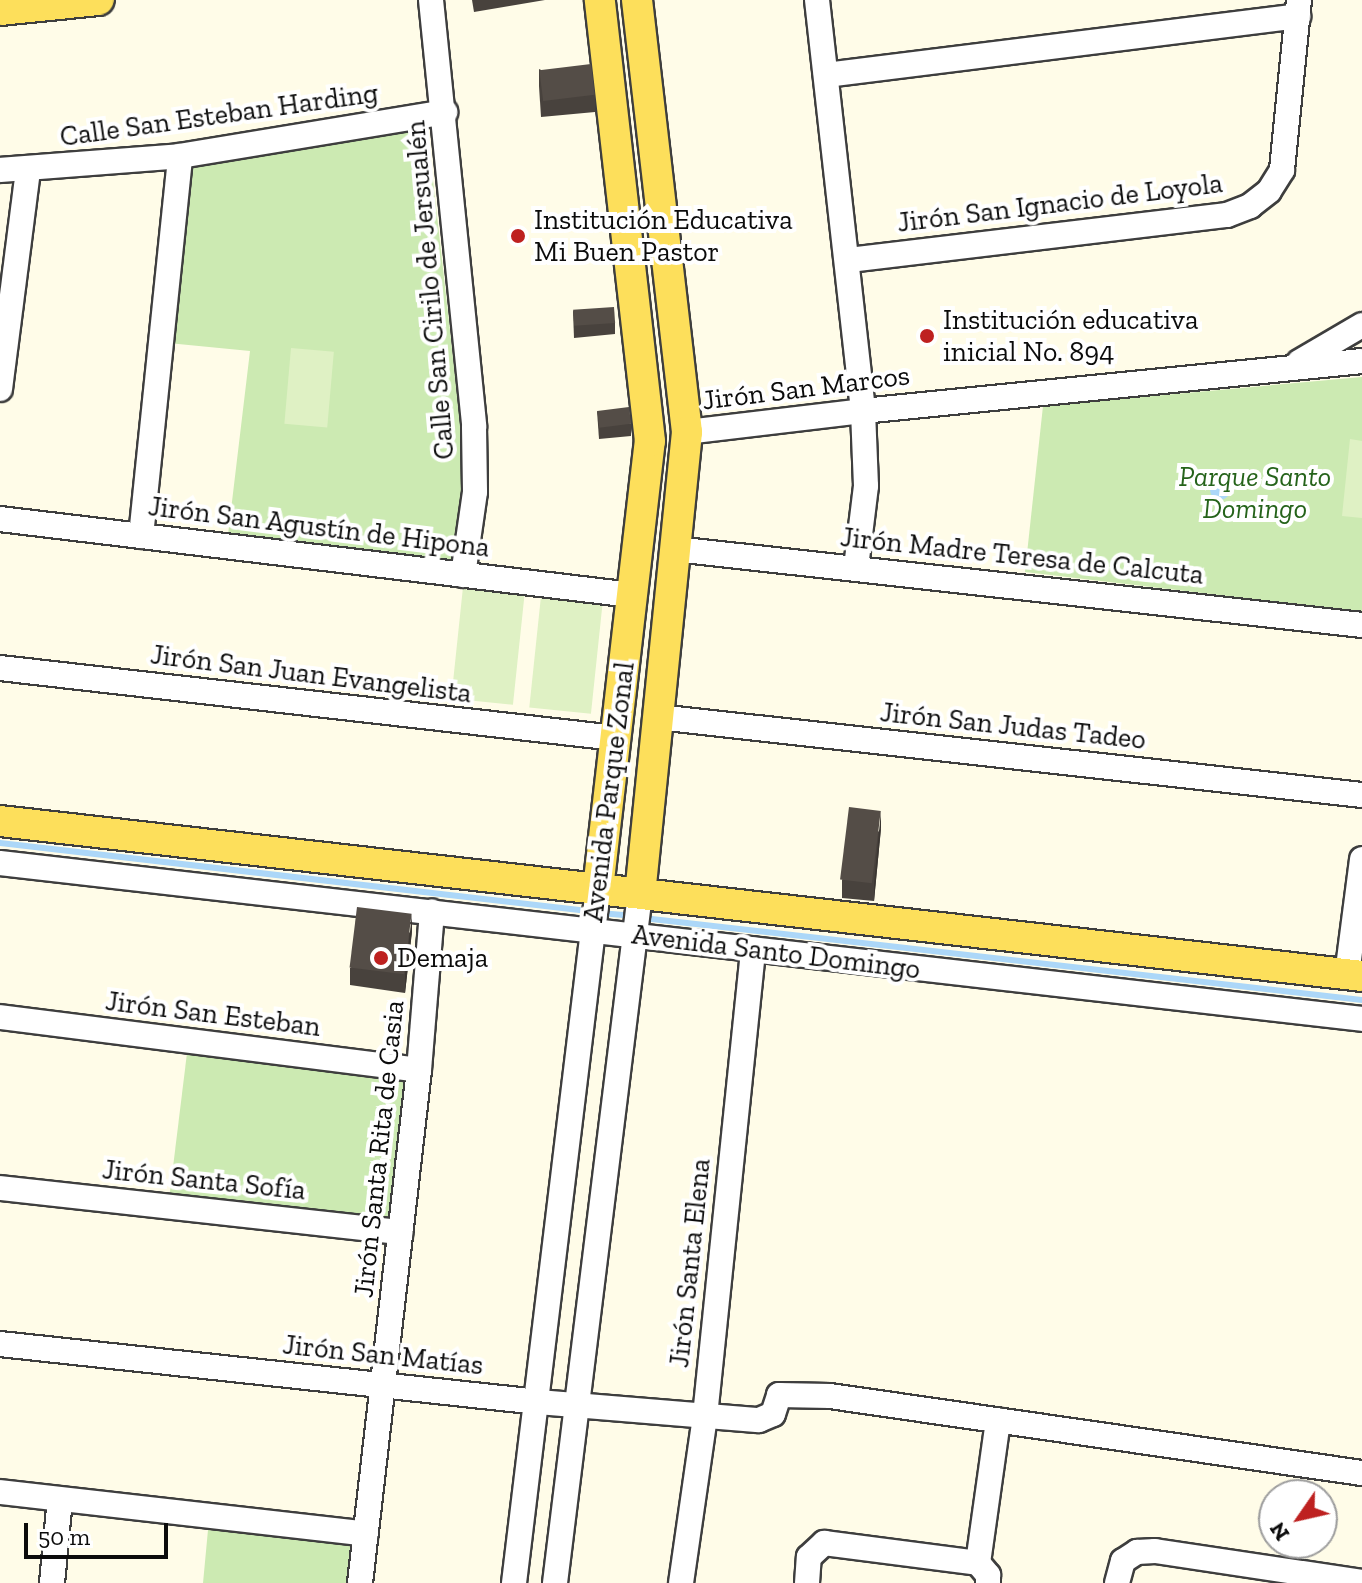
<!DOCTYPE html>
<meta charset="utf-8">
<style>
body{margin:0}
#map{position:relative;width:1362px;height:1583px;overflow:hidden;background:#fffce8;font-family:"Zilla Slab",serif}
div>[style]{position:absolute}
.green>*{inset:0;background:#cceab2;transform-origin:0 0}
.pitch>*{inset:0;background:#dff1c4;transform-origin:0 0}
.water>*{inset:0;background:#acd7f8}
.round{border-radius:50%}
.stream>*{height:6px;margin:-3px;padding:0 3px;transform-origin:3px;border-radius:3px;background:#acd7f8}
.roads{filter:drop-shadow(2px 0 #3e3e3e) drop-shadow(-2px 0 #3e3e3e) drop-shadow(0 2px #3e3e3e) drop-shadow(0 -2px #3e3e3e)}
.minor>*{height:24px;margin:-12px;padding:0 12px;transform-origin:12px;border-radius:12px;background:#fff}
.major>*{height:30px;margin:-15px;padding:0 15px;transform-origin:15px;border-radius:15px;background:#fddf5b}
.wall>*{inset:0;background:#48423d}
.shaded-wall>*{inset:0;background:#3b3632}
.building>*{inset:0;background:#544d47;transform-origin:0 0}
.dots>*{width:22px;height:22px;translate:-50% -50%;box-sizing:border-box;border:4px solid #fff;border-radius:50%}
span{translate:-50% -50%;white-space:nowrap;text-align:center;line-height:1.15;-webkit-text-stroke:8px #fff;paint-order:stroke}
.street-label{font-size:28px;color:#0b0b0b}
.poi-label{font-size:28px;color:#0b0b0b}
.left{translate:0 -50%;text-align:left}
.park-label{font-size:28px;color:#25631a;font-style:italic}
.north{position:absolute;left:1258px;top:1479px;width:80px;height:80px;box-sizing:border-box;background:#fff;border:2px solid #9d9d9d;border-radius:50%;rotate:236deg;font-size:22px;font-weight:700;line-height:32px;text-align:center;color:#0b0b0b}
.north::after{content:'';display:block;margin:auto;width:28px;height:36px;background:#be2120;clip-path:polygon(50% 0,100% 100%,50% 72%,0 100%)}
.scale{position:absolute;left:24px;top:1523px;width:144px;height:36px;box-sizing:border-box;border:4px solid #0b0b0b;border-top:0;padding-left:10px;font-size:24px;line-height:28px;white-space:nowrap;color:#0b0b0b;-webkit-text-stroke:6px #fff;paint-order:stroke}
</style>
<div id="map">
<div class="green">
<i style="clip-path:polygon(427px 127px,462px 437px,464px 481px,454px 562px,228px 535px,250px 351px,168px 343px,187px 166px)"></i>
<i style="clip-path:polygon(1362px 377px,1362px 612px,1025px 572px,1043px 406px)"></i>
<i style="left:187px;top:1053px;width:224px;height:145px;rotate:7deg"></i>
<i style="clip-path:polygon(208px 1530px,355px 1544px,350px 1583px,203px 1583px)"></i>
</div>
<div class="pitch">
<i style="left:291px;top:348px;width:43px;height:76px;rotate:5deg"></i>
<i style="clip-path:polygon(1350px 439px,1362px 441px,1362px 518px,1342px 516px)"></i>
<i style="left:463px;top:587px;width:62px;height:112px;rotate:6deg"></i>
<i style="left:541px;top:596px;width:62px;height:112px;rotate:6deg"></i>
</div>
<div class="water">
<i class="round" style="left:1210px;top:480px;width:20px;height:20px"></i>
</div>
<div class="stream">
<i style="left:0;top:843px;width:592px;rotate:6.6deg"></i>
<i style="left:600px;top:913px;width:32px;rotate:5deg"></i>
<i style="left:643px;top:918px;width:724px;rotate:6.51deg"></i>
</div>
<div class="roads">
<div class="minor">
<i style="left:431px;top:0;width:429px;rotate:84.2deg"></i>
<i style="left:474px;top:427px;width:65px;rotate:89.1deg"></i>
<i style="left:475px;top:492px;width:84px;rotate:98.2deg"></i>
<i style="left:817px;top:0;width:414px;rotate:83.6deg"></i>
<i style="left:863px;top:411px;width:75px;rotate:87.7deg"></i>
<i style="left:866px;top:486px;width:82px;rotate:97deg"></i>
<i style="left:826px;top:75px;width:476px;rotate:-7.1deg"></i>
<i style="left:0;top:170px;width:181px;rotate:-4.4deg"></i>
<i style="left:180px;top:156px;width:269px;rotate:-9.4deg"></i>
<i style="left:849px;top:260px;width:381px;rotate:-6.8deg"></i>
<i style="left:1227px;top:215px;width:25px;rotate:-21deg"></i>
<i style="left:1250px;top:206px;width:24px;rotate:-38deg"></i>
<i style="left:1269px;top:191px;width:25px;rotate:-58deg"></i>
<i style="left:1282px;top:170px;width:171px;rotate:-84.3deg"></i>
<i style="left:1299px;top:362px;width:73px;rotate:-30.4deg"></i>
<i style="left:0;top:389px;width:220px;rotate:-82.7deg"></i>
<i style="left:687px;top:432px;width:177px;rotate:-6.8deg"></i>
<i style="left:863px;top:411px;width:501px;rotate:-5.72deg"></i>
<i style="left:0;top:519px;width:637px;rotate:6.86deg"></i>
<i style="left:141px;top:536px;width:382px;rotate:-84.1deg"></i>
<i style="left:675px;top:549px;width:691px;rotate:6.31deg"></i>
<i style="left:0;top:668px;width:619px;rotate:6.49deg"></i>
<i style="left:658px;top:717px;width:708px;rotate:6.32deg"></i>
<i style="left:0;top:863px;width:1371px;rotate:6.53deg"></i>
<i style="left:1347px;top:975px;width:117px;rotate:-82.6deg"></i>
<i style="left:0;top:1017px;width:422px;rotate:7.2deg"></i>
<i style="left:0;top:1188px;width:403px;rotate:6.3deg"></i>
<i style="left:0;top:1344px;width:541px;rotate:6.15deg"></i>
<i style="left:538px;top:1402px;width:222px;rotate:4.7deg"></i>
<i style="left:759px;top:1420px;width:15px;rotate:-23deg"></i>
<i style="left:773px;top:1414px;width:20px;rotate:-72deg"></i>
<i style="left:779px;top:1395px;width:51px;rotate:1.1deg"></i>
<i style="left:830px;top:1396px;width:538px;rotate:8.24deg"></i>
<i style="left:0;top:1492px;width:368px;rotate:6.5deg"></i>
<i style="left:978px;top:1563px;width:144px;rotate:-82deg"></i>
<i style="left:52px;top:1583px;width:84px;rotate:-84.6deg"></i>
<i style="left:360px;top:1583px;width:516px;rotate:-83.44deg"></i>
<i style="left:419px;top:1070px;width:159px;rotate:-85.3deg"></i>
<i style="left:514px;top:1583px;width:699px;rotate:-83.1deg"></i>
<i style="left:555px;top:1583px;width:694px;rotate:-82.97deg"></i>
<i style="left:681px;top:1583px;width:169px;rotate:-81.8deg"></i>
<i style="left:705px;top:1416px;width:469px;rotate:-84.1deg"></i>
<i style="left:807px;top:1583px;width:26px;rotate:-86deg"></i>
<i style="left:809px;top:1557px;width:21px;rotate:-43deg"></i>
<i style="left:824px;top:1543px;width:155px;rotate:7.4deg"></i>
<i style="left:978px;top:1563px;width:16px;rotate:50deg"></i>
<i style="left:988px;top:1575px;width:8px;rotate:90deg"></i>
<i style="left:1117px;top:1583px;width:23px;rotate:-75deg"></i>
<i style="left:1123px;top:1561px;width:17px;rotate:-33deg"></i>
<i style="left:1137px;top:1552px;width:18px;rotate:-3deg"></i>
<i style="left:1155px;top:1551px;width:209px;rotate:8.5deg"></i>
</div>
<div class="major">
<i style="left:637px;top:0;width:435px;rotate:83.4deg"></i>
<i style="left:687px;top:432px;width:464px;rotate:95.8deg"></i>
<i style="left:0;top:10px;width:99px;rotate:-5.8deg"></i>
<i style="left:0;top:821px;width:1371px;rotate:6.49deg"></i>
<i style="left:598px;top:889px;width:451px;rotate:-83.4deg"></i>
<i style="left:650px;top:441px;width:444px;rotate:-96.5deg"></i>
</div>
</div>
<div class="wall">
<i style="clip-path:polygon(472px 0,545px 0,474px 12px)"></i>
<i style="clip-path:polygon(539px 69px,595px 95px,595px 112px,541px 117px,539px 86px)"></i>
<i style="clip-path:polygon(573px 311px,615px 323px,615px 334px,574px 338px)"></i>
<i style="clip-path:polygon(597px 411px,631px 424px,631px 436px,599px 439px)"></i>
<i style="clip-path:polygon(881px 828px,874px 901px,842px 898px,842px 880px)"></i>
<i style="clip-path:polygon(412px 931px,405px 993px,350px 985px,350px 968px)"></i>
</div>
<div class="shaded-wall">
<i style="clip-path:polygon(881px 811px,881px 828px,874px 901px,874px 884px)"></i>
<i style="clip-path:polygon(412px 914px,412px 931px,405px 993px,405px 975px)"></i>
</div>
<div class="building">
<i style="left:591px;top:64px;width:31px;height:52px;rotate:83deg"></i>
<i style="left:614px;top:307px;width:16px;height:41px;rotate:86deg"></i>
<i style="left:629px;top:407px;width:17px;height:32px;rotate:83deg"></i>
<i style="left:849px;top:807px;width:32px;height:73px;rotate:7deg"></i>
<i style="left:357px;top:907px;width:55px;height:61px;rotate:7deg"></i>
</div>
<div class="dots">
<i style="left:518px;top:236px;background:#be2120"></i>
<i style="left:927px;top:336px;background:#be2120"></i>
<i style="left:381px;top:958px;background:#be2120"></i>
</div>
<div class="street-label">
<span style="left:219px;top:115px;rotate:-8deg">Calle San Esteban Harding</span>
<span style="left:1060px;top:203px;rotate:-7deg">Jirón San Ignacio de Loyola</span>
<span style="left:430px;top:290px;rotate:-95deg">Calle San Cirilo de Jersualén</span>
<span style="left:806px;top:388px;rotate:-7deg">Jirón San Marcos</span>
<span style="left:319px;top:527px;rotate:7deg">Jirón San Agustín de Hipona</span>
<span style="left:1022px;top:556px;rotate:6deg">Jirón Madre Teresa de Calcuta</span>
<span style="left:311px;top:674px;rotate:7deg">Jirón San Juan Evangelista</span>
<span style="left:1013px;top:726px;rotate:6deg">Jirón San Judas Tadeo</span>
<span style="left:609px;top:792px;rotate:-83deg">Avenida Parque Zonal</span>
<span style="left:776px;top:952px;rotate:7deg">Avenida Santo Domingo</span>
<span style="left:213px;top:1014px;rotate:7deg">Jirón San Esteban</span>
<span style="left:379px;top:1149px;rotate:-84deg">Jirón Santa Rita de Casia</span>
<span style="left:204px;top:1180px;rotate:6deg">Jirón Santa Sofía</span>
<span style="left:690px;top:1263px;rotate:-84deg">Jirón Santa Elena</span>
<span style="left:383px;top:1355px;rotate:6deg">Jirón San Matías</span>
</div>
<div class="poi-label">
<span class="left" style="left:534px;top:236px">Institución Educativa<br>Mi Buen Pastor</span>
<span class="left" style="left:943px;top:336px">Institución educativa<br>inicial No. 894</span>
<span class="left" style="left:397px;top:958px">Demaja</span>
</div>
<div class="park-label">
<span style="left:1255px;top:493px">Parque Santo<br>Domingo</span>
</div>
<div class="north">N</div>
<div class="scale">50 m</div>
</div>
